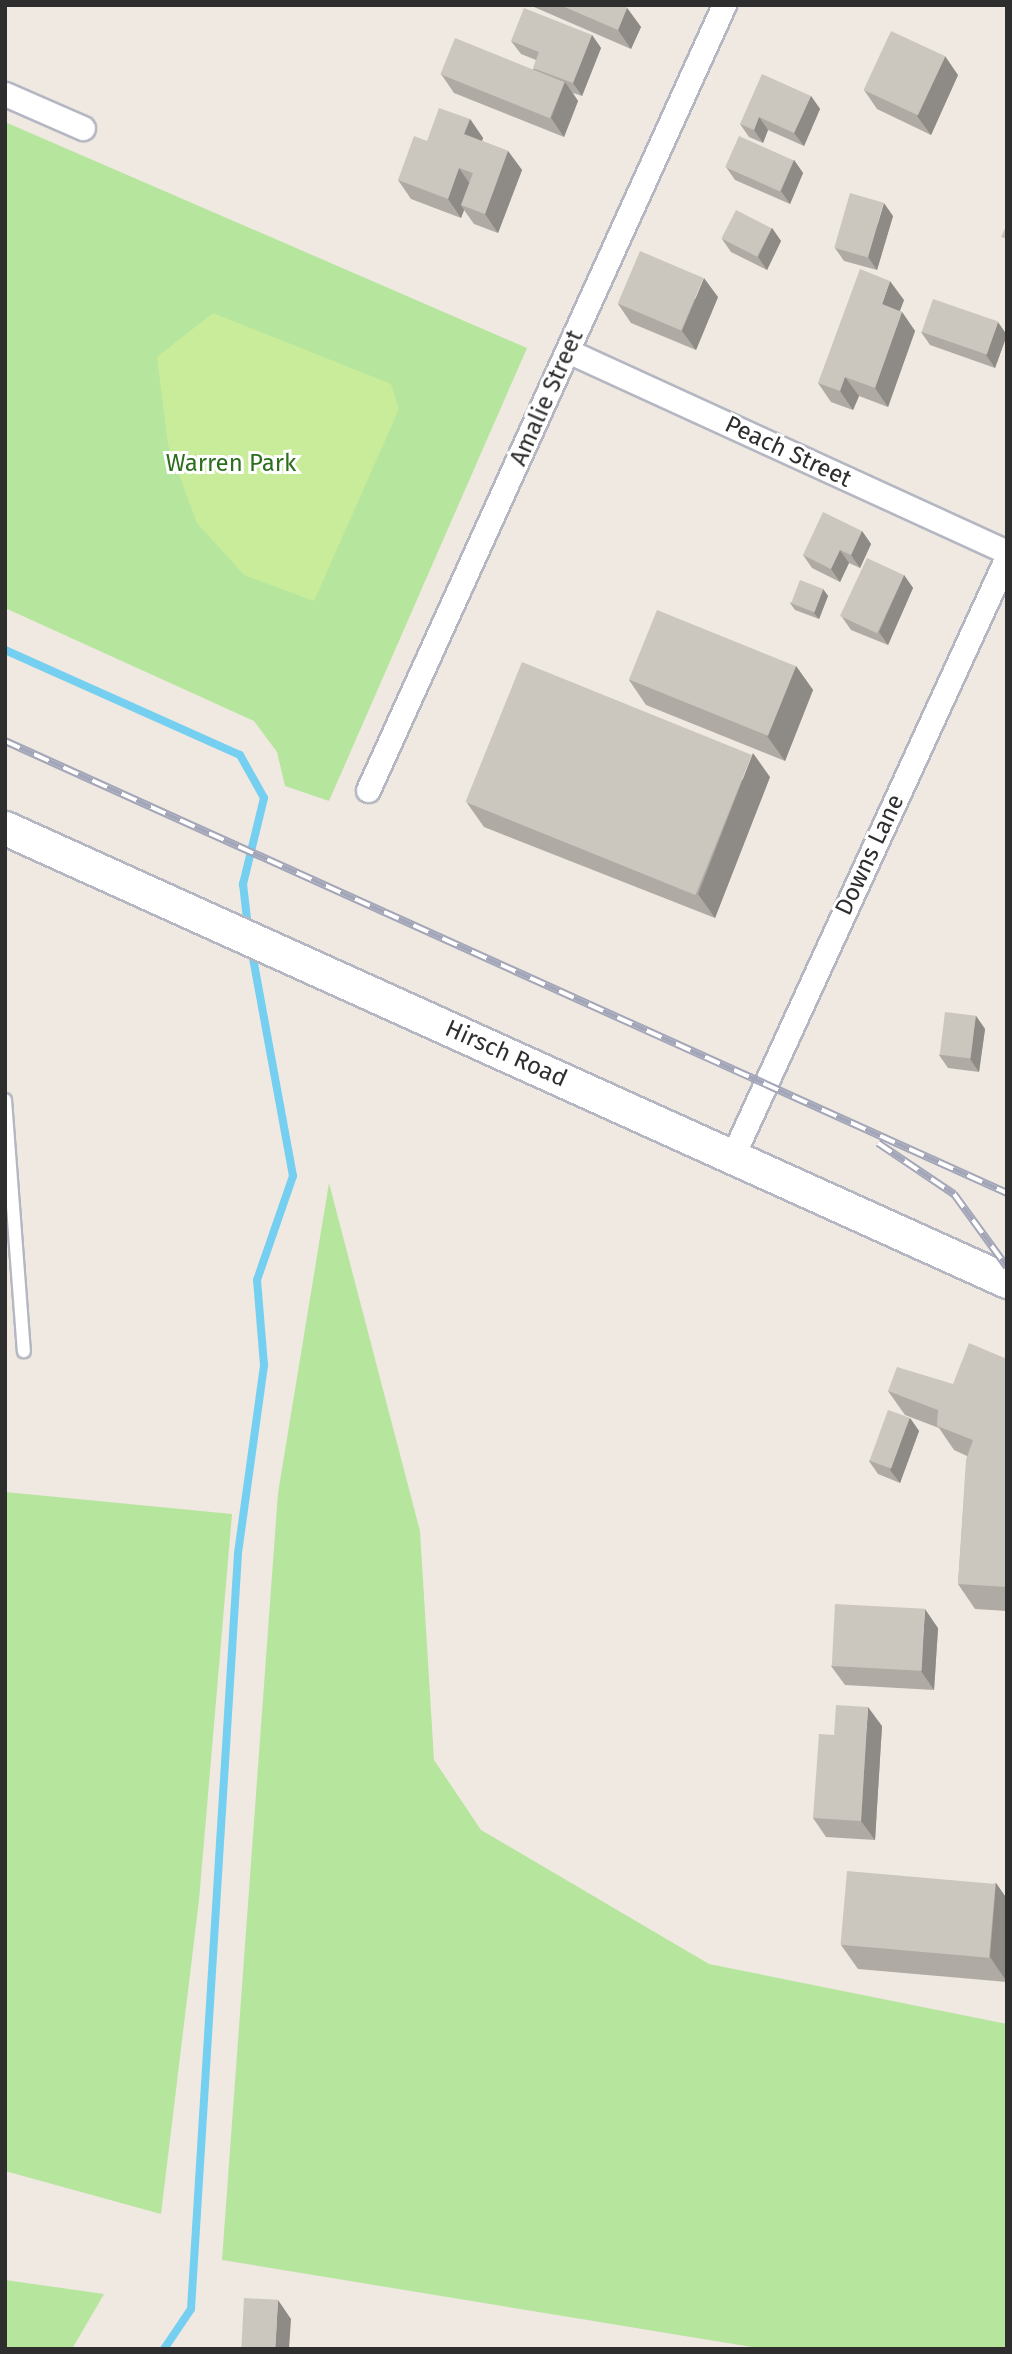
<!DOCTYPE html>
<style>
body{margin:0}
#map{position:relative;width:1012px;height:2354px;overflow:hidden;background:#efe9e1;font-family:"Fira Sans",sans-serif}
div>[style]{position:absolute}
.green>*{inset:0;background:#b6e59e}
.pitch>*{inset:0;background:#c9ec9a}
.stream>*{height:8px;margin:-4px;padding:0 4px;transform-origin:4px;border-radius:4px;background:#75cff0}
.roads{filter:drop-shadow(2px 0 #b4b7c1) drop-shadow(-2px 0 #b4b7c1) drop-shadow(0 2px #b4b7c1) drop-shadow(0 -2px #b4b7c1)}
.service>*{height:12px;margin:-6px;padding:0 6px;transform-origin:6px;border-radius:6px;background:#fff}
.minor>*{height:23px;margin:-11.5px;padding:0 11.5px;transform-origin:11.5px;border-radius:11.5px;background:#fff}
.secondary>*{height:33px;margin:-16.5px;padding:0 16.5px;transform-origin:16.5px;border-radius:16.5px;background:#fff}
.rail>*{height:8px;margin-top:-4px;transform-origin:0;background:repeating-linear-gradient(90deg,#fff 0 16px,#a3a6b8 0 32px);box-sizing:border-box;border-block:2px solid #a3a6b8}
.wall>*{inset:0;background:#afaba4}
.shaded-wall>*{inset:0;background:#8e8b86}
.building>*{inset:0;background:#cbc7bf;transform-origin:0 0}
span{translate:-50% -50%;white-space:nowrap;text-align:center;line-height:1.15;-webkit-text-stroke:6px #fff;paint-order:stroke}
.street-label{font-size:24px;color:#2e2e2e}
.park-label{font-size:24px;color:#2c6e1b}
.frame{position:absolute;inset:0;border:7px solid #2e2e2e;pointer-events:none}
</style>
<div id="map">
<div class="green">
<i style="clip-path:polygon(5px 122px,527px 348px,329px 801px,285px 786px,277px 752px,254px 721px,5px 608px)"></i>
<i style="clip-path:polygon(329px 1183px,420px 1531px,434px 1760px,481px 1830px,709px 1964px,1007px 2024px,1007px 2349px,764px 2349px,222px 2260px,278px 1493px)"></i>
<i style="clip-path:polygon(5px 1492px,232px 1514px,199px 1900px,161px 2214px,5px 2171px)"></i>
<i style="clip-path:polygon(5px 2280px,104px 2294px,72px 2349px,5px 2349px)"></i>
</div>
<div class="pitch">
<i style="clip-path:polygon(213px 313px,391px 384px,399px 409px,314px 601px,244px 575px,197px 523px,168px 445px,157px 357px)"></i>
</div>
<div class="stream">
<i style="left:5px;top:650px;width:257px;rotate:24.1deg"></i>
<i style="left:240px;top:755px;width:49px;rotate:60.8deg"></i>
<i style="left:264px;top:798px;width:89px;rotate:103.7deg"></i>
<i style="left:243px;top:884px;width:43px;rotate:83.4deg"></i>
<i style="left:164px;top:2349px;width:48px;rotate:-56deg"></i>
<i style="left:191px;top:2309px;width:757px;rotate:-86.44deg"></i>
<i style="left:238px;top:1553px;width:190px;rotate:-82.1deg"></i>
<i style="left:264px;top:1365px;width:85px;rotate:-94.7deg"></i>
<i style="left:257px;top:1280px;width:110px;rotate:-70.9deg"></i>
<i style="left:293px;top:1176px;width:233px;rotate:-100.4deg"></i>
</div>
<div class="roads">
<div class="service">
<i style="left:5px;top:1100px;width:252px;rotate:85.7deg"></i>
</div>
<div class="minor">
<i style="left:5px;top:94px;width:85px;rotate:23.6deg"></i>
<i style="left:568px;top:351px;width:483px;rotate:24.6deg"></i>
<i style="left:368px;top:790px;width:862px;rotate:-65.61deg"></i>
<i style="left:734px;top:1153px;width:656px;rotate:-65.39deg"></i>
</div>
<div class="secondary">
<i style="left:5px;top:828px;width:1100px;rotate:24.33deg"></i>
</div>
</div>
<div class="rail">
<i style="left:5px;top:741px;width:1099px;rotate:24.28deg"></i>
<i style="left:878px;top:1143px;width:92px;rotate:33.9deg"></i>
<i style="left:954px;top:1194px;width:90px;rotate:54deg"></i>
</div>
<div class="wall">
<i style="clip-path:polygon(532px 5px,622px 5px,627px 8px,641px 27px,631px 49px,534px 7px)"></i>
<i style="clip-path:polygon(592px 35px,601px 48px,582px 96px,573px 93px,578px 101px,564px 137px,454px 93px,441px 74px,534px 69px,536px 60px,521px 54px,511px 41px)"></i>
<i style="clip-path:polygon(958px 75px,931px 135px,877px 109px,864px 90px)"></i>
<i style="clip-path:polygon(811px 96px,820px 109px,804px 146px,768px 130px,763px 143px,749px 137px,740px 124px)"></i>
<i style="clip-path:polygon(470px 119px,483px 138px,482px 141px,508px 151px,522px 170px,498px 233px,474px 224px,464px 210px,461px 218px,411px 199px,398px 180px,427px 141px)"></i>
<i style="clip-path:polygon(794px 160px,803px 173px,790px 204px,735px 180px,726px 167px)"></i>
<i style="clip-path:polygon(893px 216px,877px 270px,844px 261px,835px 248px)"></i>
<i style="clip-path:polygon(772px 228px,781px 241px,767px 270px,731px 252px,722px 239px)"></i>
<i style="clip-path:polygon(718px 297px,696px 350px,631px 323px,618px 304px)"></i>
<i style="clip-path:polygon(904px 300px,900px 311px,902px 312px,915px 331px,888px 407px,859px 396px,853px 410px,831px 402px,818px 383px)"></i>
<i style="clip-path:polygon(921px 332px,1007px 335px,995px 368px,930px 345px)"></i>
<i style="clip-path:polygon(862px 531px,871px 544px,860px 568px,849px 563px,840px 582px,812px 568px,803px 555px)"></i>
<i style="clip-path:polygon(904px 575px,913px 588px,888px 645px,851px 630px,842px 617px)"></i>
<i style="clip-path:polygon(823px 589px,828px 596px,819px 619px,795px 610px,790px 603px)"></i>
<i style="clip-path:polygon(796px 666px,813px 690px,785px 761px,646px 705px,629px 680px)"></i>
<i style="clip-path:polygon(770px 777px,715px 918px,484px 827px,467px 803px)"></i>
<i style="clip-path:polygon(976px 1016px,985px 1029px,979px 1072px,948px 1068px,939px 1055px)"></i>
<i style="clip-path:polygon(1007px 1359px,1007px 1611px,975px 1609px,958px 1584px,967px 1456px,954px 1450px,939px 1428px,905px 1415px,888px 1391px,953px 1384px)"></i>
<i style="clip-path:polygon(910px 1418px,919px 1431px,900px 1483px,878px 1474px,869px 1461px)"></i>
<i style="clip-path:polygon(938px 1628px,934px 1690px,845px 1685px,831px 1666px)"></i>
<i style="clip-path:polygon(882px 1726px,875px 1840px,826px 1837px,813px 1818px,834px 1735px)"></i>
<i style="clip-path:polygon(996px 1883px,1007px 1899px,1007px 1982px,858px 1969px,841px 1945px)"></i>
</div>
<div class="shaded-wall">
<i style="clip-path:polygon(627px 8px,641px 27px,631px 49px,618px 30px)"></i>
<i style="clip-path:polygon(592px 35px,601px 48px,582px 96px,573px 83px)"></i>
<i style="clip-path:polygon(945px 56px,958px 75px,931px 135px,917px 116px)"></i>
<i style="clip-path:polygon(565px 82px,578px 101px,564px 137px,551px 118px)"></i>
<i style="clip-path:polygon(811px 96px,820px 109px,804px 146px,794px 133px)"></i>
<i style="clip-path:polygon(759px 117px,768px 130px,763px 143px,754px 130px)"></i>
<i style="clip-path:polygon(470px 119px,483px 138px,478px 153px,464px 134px)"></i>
<i style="clip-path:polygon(508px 151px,522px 170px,498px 233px,485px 214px)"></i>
<i style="clip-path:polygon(794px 160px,803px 173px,790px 204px,781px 191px)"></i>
<i style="clip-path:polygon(459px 168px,472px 187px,461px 205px,464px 210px,461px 218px,448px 199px)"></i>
<i style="clip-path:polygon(884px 203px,893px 216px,877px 270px,868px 257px)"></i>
<i style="clip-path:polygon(772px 228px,781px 241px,767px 270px,758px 257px)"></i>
<i style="clip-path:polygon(704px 278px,718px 297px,696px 350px,682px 331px)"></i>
<i style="clip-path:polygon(890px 281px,904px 300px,895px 323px,882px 304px)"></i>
<i style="clip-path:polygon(902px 312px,915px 331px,888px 407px,875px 388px)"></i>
<i style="clip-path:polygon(998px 322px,1007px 335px,995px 368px,986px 355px)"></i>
<i style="clip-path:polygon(845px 377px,859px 396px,853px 410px,840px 391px)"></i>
<i style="clip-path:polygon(862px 531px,871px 544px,860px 568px,851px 555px)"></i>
<i style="clip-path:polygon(840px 550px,849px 563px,840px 582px,831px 569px)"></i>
<i style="clip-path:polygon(904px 575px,913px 588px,888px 645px,879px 632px)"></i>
<i style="clip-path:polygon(823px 589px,828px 596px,819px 619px,814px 613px)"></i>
<i style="clip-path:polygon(796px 666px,813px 690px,785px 761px,767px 736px)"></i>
<i style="clip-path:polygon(753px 753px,770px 777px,715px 918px,698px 894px)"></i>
<i style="clip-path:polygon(976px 1016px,985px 1029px,979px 1072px,970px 1059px)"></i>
<i style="clip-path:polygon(910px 1418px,919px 1431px,900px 1483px,890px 1470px)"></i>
<i style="clip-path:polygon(925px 1609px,938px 1628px,934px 1690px,921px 1671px)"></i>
<i style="clip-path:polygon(868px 1707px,882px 1726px,875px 1840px,861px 1821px)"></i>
<i style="clip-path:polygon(996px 1883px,1007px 1899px,1007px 1982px,990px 1957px)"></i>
<i style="clip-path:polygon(278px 2300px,291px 2319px,289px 2349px,275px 2349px)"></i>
</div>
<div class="building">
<i style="clip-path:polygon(560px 5px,622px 5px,627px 8px,618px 30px)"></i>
<i style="clip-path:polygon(524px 8px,592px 35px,573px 83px,533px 68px,539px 52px,511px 41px)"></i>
<i style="left:891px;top:31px;width:60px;height:65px;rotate:25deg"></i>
<i style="left:455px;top:38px;width:118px;height:39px;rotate:22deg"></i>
<i style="clip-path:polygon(762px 74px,811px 96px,794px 133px,759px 117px,754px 130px,740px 124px)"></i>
<i style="clip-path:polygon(439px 108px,470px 119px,464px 134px,508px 151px,485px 214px,461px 205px,473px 173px,459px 168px,448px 199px,398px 180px,414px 136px,427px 141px)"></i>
<i style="left:739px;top:136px;width:60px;height:34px;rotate:24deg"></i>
<i style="left:850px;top:193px;width:35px;height:57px;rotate:16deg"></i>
<i style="left:736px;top:210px;width:40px;height:32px;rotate:27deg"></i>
<i style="clip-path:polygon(1007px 224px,1007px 239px,1001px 237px)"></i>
<i style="left:640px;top:251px;width:69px;height:57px;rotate:23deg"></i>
<i style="clip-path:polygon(860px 269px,890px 281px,882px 304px,902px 312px,875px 388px,845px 377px,840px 391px,818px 383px)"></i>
<i style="left:933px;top:299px;width:69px;height:35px;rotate:19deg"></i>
<i style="clip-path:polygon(823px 512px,862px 531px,851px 555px,840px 550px,831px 569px,803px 555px)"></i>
<i style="left:867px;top:558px;width:41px;height:64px;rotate:25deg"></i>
<i style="left:800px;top:580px;width:25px;height:25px;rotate:21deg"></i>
<i style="left:657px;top:610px;width:150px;height:75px;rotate:22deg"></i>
<i style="left:522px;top:662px;width:248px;height:151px;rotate:22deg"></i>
<i style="left:945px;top:1012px;width:31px;height:43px;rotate:7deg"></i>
<i style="clip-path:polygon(969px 1343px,1007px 1359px,1007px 1587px,958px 1584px,966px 1460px,973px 1440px,937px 1426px,938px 1410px,888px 1391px,897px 1367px,953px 1384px)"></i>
<i style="left:888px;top:1410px;width:23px;height:54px;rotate:20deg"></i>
<i style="left:835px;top:1604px;width:90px;height:62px;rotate:3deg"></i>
<i style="clip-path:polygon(836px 1705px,868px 1707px,861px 1821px,813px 1818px,819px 1734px,834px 1735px)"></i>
<i style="left:847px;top:1871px;width:149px;height:74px;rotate:5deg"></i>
<i style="left:244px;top:2298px;width:34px;height:51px;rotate:3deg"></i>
</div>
<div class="street-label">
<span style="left:547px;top:398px;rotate:-66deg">Amalie Street</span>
<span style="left:788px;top:452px;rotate:25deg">Peach Street</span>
<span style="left:870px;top:855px;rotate:-65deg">Downs Lane</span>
<span style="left:506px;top:1054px;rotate:24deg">Hirsch Road</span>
</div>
<div class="park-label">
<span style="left:231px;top:464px">Warren Park</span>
</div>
<div class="frame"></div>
</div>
